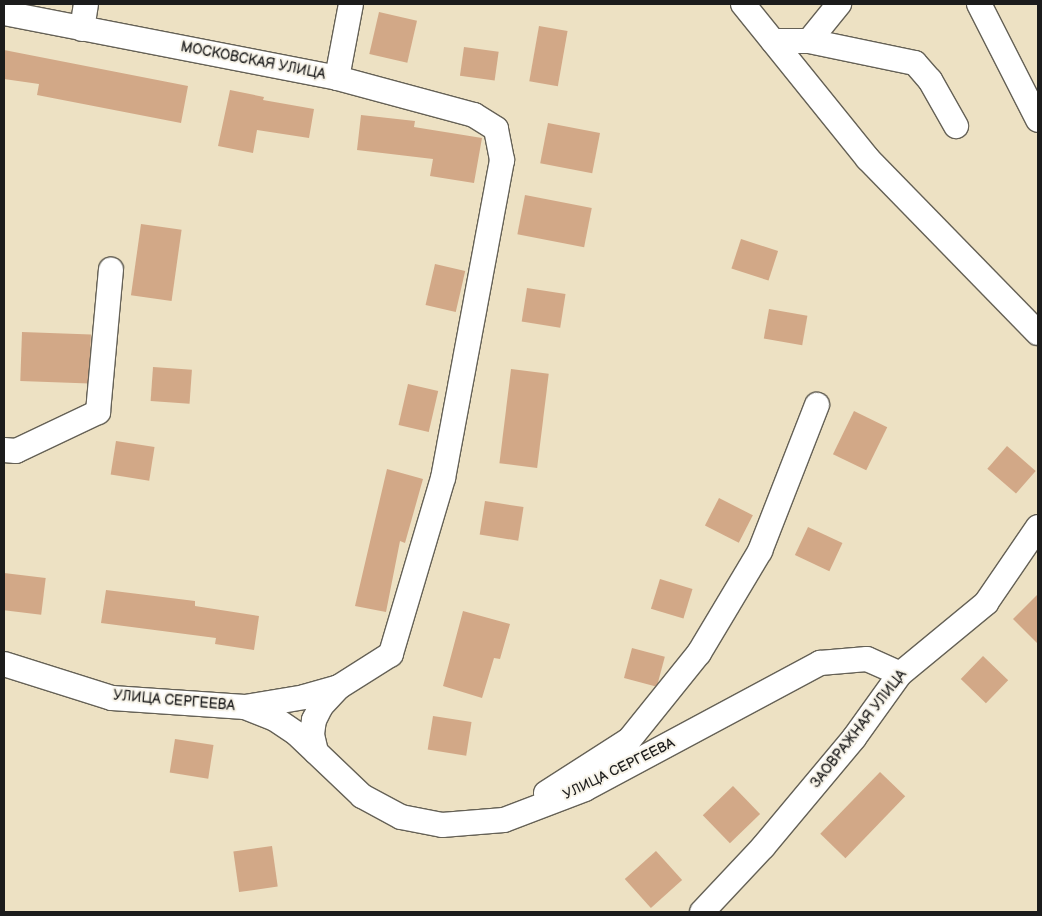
<!DOCTYPE html>
<meta charset="utf-8">
<style>
body{margin:0}
#map{position:relative;width:1042px;height:916px;overflow:hidden;background:#ede1c3;font-family:"Balsamiq Sans",sans-serif}
div>[style]{position:absolute}
.building>*{inset:0;background:#d2a887;transform-origin:0 0}
.roads{filter:drop-shadow(1px 0 #656156) drop-shadow(-1px 0 #656156) drop-shadow(0 1px #656156) drop-shadow(0 -1px #656156)}
.minor>*{height:24px;margin:-12px;padding:0 12px;transform-origin:12px;border-radius:12px;background:#fff}
span{translate:-50% -50%;white-space:nowrap;text-align:center;line-height:1.15;-webkit-text-stroke:4px #f7f3e8;paint-order:stroke}
.street-label{font-size:14px;color:#1c1c1c}
.frame{position:absolute;inset:0;border:5px solid #1c1c1c;pointer-events:none}
</style>
<div id="map">
<div class="building">
<i style="left:379px;top:12px;width:39px;height:43px;rotate:13deg"></i>
<i style="left:539px;top:26px;width:29px;height:56px;rotate:10deg"></i>
<i style="left:464px;top:47px;width:35px;height:29px;rotate:8deg"></i>
<i style="clip-path:polygon(4px 50px,188px 86px,181px 123px,37px 95px,39px 84px,4px 79px)"></i>
<i style="clip-path:polygon(230px 90px,264px 97px,263px 100px,314px 109px,309px 138px,257px 130px,253px 153px,218px 146px)"></i>
<i style="clip-path:polygon(361px 115px,415px 121px,414px 127px,482px 138px,474px 183px,430px 176px,433px 159px,357px 150px)"></i>
<i style="left:548px;top:123px;width:53px;height:41px;rotate:11deg"></i>
<i style="left:525px;top:195px;width:68px;height:40px;rotate:11deg"></i>
<i style="left:141px;top:224px;width:41px;height:72px;rotate:8deg"></i>
<i style="left:741px;top:239px;width:39px;height:31px;rotate:18deg"></i>
<i style="left:435px;top:264px;width:31px;height:42px;rotate:13deg"></i>
<i style="left:527px;top:288px;width:39px;height:34px;rotate:9deg"></i>
<i style="left:769px;top:309px;width:39px;height:30px;rotate:10deg"></i>
<i style="left:22px;top:332px;width:69px;height:49px;rotate:2deg"></i>
<i style="left:153px;top:367px;width:39px;height:34px;rotate:4deg"></i>
<i style="left:511px;top:369px;width:38px;height:95px;rotate:7deg"></i>
<i style="left:408px;top:384px;width:31px;height:42px;rotate:13deg"></i>
<i style="left:854px;top:411px;width:37px;height:48px;rotate:26deg"></i>
<i style="left:116px;top:441px;width:39px;height:34px;rotate:9deg"></i>
<i style="left:1007px;top:446px;width:38px;height:30px;rotate:41deg"></i>
<i style="clip-path:polygon(387px 469px,423px 479px,405px 543px,400px 541px,386px 612px,355px 606px)"></i>
<i style="left:719px;top:498px;width:38px;height:31px;rotate:27deg"></i>
<i style="left:485px;top:501px;width:39px;height:34px;rotate:9deg"></i>
<i style="left:808px;top:527px;width:38px;height:31px;rotate:25deg"></i>
<i style="left:4px;top:573px;width:42px;height:37px;rotate:7deg"></i>
<i style="left:660px;top:579px;width:34px;height:31px;rotate:17deg"></i>
<i style="clip-path:polygon(106px 590px,195px 601px,195px 606px,259px 616px,254px 650px,215px 644px,216px 638px,101px 623px)"></i>
<i style="clip-path:polygon(1038px 594px,1038px 644px,1013px 619px)"></i>
<i style="clip-path:polygon(463px 611px,510px 624px,500px 659px,494px 658px,482px 698px,443px 686px)"></i>
<i style="left:632px;top:648px;width:34px;height:31px;rotate:15deg"></i>
<i style="left:983px;top:656px;width:35px;height:32px;rotate:44deg"></i>
<i style="left:433px;top:716px;width:39px;height:34px;rotate:9deg"></i>
<i style="left:175px;top:739px;width:39px;height:34px;rotate:9deg"></i>
<i style="left:880px;top:772px;width:35px;height:86px;rotate:44deg"></i>
<i style="left:733px;top:786px;width:39px;height:42px;rotate:46deg"></i>
<i style="left:272px;top:846px;width:41px;height:39px;rotate:82deg"></i>
<i style="left:656px;top:851px;width:39px;height:42px;rotate:48deg"></i>
</div>
<div class="roads">
<div class="minor">
<i style="left:743px;top:4px;width:199px;rotate:51.1deg"></i>
<i style="left:868px;top:159px;width:243px;rotate:45.7deg"></i>
<i style="left:979px;top:4px;width:130px;rotate:63deg"></i>
<i style="left:4px;top:13px;width:339px;rotate:11deg"></i>
<i style="left:337px;top:78px;width:142px;rotate:15.1deg"></i>
<i style="left:474px;top:115px;width:26px;rotate:32deg"></i>
<i style="left:496px;top:129px;width:32px;rotate:79deg"></i>
<i style="left:502px;top:160px;width:323px;rotate:100.5deg"></i>
<i style="left:443px;top:478px;width:184px;rotate:106.5deg"></i>
<i style="left:391px;top:654px;width:62px;rotate:147.6deg"></i>
<i style="left:339px;top:687px;width:35px;rotate:164deg"></i>
<i style="left:305px;top:697px;width:61px;rotate:170.5deg"></i>
<i style="left:82px;top:29px;width:25px;rotate:-81deg"></i>
<i style="left:773px;top:41px;width:36px"></i>
<i style="left:809px;top:41px;width:108px;rotate:11.7deg"></i>
<i style="left:915px;top:63px;width:23px;rotate:49deg"></i>
<i style="left:930px;top:80px;width:53px;rotate:60.5deg"></i>
<i style="left:809px;top:41px;width:48px;rotate:-51deg"></i>
<i style="left:337px;top:78px;width:75px;rotate:-79.3deg"></i>
<i style="left:4px;top:450px;width:12px;rotate:5deg"></i>
<i style="left:16px;top:451px;width:91px;rotate:-25.4deg"></i>
<i style="left:98px;top:412px;width:143px;rotate:-84.8deg"></i>
<i style="left:4px;top:664px;width:113px;rotate:17.5deg"></i>
<i style="left:112px;top:698px;width:133px;rotate:3.9deg"></i>
<i style="left:245px;top:707px;width:32px;rotate:22deg"></i>
<i style="left:275px;top:719px;width:27px;rotate:34deg"></i>
<i style="left:297px;top:734px;width:90px;rotate:43.6deg"></i>
<i style="left:362px;top:796px;width:44px;rotate:28.3deg"></i>
<i style="left:401px;top:817px;width:42px;rotate:11deg"></i>
<i style="left:442px;top:825px;width:62px;rotate:-4.6deg"></i>
<i style="left:504px;top:820px;width:87px;rotate:-20.9deg"></i>
<i style="left:585px;top:789px;width:267px;rotate:-28.2deg"></i>
<i style="left:820px;top:663px;width:47px;rotate:-4.9deg"></i>
<i style="left:867px;top:659px;width:36px;rotate:24deg"></i>
<i style="left:316px;top:752px;width:18px;rotate:-103deg"></i>
<i style="left:312px;top:734px;width:14px;rotate:-82deg"></i>
<i style="left:314px;top:720px;width:16px;rotate:-63deg"></i>
<i style="left:321px;top:706px;width:26px;rotate:-47deg"></i>
<i style="left:546px;top:793px;width:98px;rotate:-32.6deg"></i>
<i style="left:629px;top:740px;width:112px;rotate:-51.2deg"></i>
<i style="left:699px;top:653px;width:119px;rotate:-59.1deg"></i>
<i style="left:760px;top:551px;width:157px;rotate:-68.7deg"></i>
<i style="left:702px;top:912px;width:89px;rotate:-46.8deg"></i>
<i style="left:763px;top:847px;width:142px;rotate:-50.1deg"></i>
<i style="left:854px;top:738px;width:79px;rotate:-54.3deg"></i>
<i style="left:900px;top:674px;width:112px;rotate:-39.5deg"></i>
<i style="left:986px;top:603px;width:92px;rotate:-55.6deg"></i>
</div>
</div>
<div class="street-label">
<span style="left:253px;top:61px;rotate:11deg">МОСКОВСКАЯ УЛИЦА</span>
<span style="left:174px;top:701px;rotate:5deg">УЛИЦА СЕРГЕЕВА</span>
<span style="left:859px;top:729px;rotate:-52deg">ЗАОВРАЖНАЯ УЛИЦА</span>
<span style="left:619px;top:769px;rotate:-26deg">УЛИЦА СЕРГЕЕВА</span>
</div>
<div class="frame"></div>
</div>
